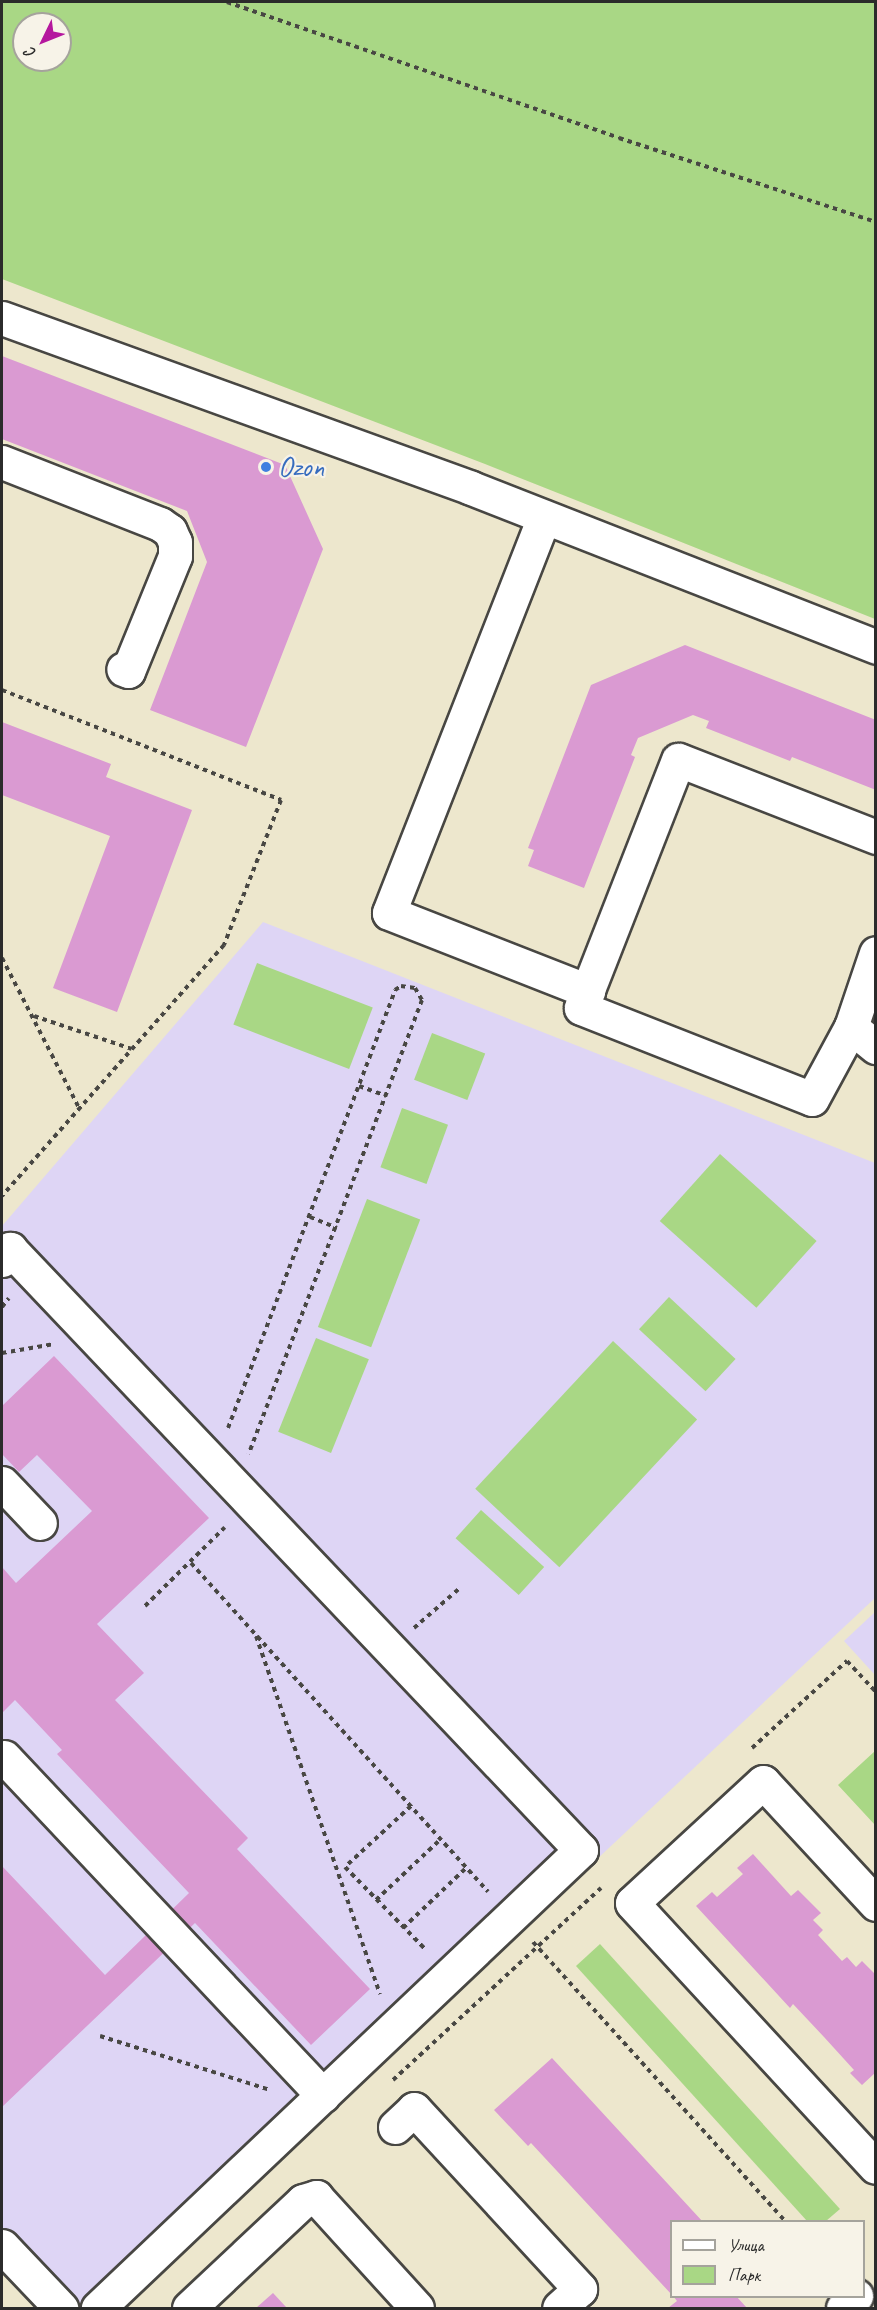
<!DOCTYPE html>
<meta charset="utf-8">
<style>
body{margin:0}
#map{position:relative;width:877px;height:2310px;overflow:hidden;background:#ede7cd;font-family:Caveat,sans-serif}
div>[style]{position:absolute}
.built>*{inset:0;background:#ded5f5}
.green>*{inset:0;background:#a9d785;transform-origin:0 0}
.building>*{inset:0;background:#da9ad2}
.path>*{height:4px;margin-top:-2px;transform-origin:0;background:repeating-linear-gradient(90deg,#484743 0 4.5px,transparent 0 9px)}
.roads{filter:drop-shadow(2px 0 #484743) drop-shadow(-2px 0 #484743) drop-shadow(0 2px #484743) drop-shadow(0 -2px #484743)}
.minor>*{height:33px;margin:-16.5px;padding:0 16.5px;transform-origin:16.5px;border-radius:16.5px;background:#fff}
.dots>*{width:16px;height:16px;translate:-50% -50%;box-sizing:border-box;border:3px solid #f7f3e8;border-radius:50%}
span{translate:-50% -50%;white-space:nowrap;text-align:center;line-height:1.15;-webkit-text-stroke:4.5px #f7f3e8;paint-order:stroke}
.shop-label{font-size:28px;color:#366cbe}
.left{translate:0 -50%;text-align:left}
.frame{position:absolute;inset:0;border:3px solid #2b2b2b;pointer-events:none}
.legend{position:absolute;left:670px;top:2220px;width:195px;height:78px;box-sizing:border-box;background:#f7f3e8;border:2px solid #a5a39c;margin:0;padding:8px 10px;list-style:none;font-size:18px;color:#2b2b2b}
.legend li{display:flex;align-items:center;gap:12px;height:30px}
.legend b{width:30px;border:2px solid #a5a39c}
.north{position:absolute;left:12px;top:12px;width:60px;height:60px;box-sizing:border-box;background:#f7f3e8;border:2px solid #a5a39c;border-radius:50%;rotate:227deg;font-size:16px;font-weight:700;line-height:24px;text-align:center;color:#2b2b2b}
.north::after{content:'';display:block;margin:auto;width:21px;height:27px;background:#b5179e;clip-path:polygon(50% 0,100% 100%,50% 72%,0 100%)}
</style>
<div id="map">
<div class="built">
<i style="clip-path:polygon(263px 922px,875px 1163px,875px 1598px,119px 2308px,43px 2308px,2px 2263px,2px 1226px)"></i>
<i style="clip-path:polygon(875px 1612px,875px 1675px,844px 1641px)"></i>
</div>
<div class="green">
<i style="clip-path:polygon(evenodd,2px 2px,875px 2px,875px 619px,485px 464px,2px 279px,2px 2px,24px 24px,60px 24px,60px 60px,24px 60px,24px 24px)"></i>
<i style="left:257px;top:963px;width:124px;height:66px;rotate:21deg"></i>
<i style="left:432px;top:1033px;width:57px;height:50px;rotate:21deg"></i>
<i style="left:402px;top:1108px;width:49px;height:63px;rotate:20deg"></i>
<i style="left:720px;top:1154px;width:130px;height:90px;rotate:42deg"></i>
<i style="left:367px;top:1199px;width:57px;height:137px;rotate:21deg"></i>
<i style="left:669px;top:1297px;width:91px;height:44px;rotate:43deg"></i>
<i style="left:316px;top:1338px;width:57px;height:101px;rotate:22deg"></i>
<i style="left:613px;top:1341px;width:115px;height:202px;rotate:43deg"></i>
<i style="left:481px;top:1510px;width:85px;height:38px;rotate:42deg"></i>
<i style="clip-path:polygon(875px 1751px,875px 1750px,875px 1825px,838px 1785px)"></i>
<i style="clip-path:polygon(600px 1944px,840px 2209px,826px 2221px,807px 2221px,576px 1966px)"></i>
</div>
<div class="building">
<i style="clip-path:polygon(2px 356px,285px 465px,323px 549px,246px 747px,150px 710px,207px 562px,187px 511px,2px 439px)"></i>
<i style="clip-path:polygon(685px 645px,876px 720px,876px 790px,792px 757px,790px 761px,706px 728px,709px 721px,693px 715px,638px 738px,631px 755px,635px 757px,584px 888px,528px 866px,534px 850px,528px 848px,591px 685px)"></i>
<i style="clip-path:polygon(2px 722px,111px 764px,106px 777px,192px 810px,117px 1012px,53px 988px,110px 836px,2px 795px)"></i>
<i style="clip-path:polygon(54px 1356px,209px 1518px,97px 1624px,144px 1673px,115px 1700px,248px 1838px,237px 1849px,370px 1989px,311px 2045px,195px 1923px,2px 2107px,2px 1866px,105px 1975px,189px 1893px,57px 1754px,62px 1750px,15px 1700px,2px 1713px,2px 1567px,16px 1583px,92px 1511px,37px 1455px,19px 1472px,2px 1454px,2px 1406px)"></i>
<i style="clip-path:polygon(753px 1854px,791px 1896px,798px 1890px,821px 1913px,813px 1920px,823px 1930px,818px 1935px,842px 1961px,847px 1957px,856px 1967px,862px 1961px,876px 1975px,876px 2072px,862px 2085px,850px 2073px,854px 2070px,824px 2037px,793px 2004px,790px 2008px,696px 1906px,712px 1892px,717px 1897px,743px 1874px,737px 1868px)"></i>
<i style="clip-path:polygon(552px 2058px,703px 2222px,672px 2222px,672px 2295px,531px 2143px,528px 2146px,494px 2110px)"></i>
<i style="clip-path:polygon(273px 2293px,287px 2308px,256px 2308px)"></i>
<i style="clip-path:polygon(673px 2296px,736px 2296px,747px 2308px,668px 2308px,677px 2301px)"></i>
</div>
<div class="path">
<i style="left:227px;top:2px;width:415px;rotate:19.1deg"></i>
<i style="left:619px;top:138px;width:270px;rotate:18.1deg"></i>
<i style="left:2px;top:690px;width:300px;rotate:21.5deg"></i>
<i style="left:281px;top:800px;width:156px;rotate:111.5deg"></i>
<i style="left:224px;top:945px;width:335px;rotate:131.5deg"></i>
<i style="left:2px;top:958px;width:169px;rotate:62.8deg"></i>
<i style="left:34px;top:1016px;width:103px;rotate:18.6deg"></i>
<i style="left:359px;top:1086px;width:29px;rotate:20deg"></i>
<i style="left:310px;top:1217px;width:29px;rotate:22deg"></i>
<i style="left:2px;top:1307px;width:11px;rotate:-52deg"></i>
<i style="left:2px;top:1353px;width:53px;rotate:-9.8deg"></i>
<i style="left:228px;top:1428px;width:469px;rotate:-69.1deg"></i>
<i style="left:395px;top:990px;width:7px;rotate:-34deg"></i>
<i style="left:401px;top:986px;width:14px;rotate:8deg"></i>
<i style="left:415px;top:988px;width:14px;rotate:60deg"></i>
<i style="left:422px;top:1000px;width:486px;rotate:110.9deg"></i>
<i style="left:191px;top:1563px;width:443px;rotate:47.9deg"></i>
<i style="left:145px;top:1606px;width:112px;rotate:-44.6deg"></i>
<i style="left:414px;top:1628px;width:62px;rotate:-41.1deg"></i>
<i style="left:256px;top:1636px;width:379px;rotate:70.9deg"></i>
<i style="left:752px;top:1748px;width:129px;rotate:-42.5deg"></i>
<i style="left:847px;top:1661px;width:42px;rotate:46.9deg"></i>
<i style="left:411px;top:1806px;width:90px;rotate:137.3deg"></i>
<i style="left:345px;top:1867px;width:116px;rotate:45.7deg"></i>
<i style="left:376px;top:1900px;width:89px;rotate:-43.2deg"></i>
<i style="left:403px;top:1928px;width:87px;rotate:-43.6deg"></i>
<i style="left:533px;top:1942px;width:377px;rotate:47.9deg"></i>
<i style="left:100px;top:2036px;width:178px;rotate:17.6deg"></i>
<i style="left:393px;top:2080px;width:283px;rotate:-42.7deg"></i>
</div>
<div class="roads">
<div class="minor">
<i style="left:2px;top:318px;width:499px;rotate:19.9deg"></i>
<i style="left:471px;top:488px;width:435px;rotate:21.4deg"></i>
<i style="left:2px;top:462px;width:170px;rotate:21.4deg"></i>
<i style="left:160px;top:524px;width:12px;rotate:35deg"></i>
<i style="left:170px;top:531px;width:12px;rotate:66deg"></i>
<i style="left:175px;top:542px;width:14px;rotate:90deg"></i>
<i style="left:175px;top:556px;width:124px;rotate:112.2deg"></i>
<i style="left:128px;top:671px;width:5px;rotate:-158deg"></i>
<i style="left:544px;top:517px;width:425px;rotate:111.4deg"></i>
<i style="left:389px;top:913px;width:214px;rotate:21.4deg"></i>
<i style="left:876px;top:837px;width:212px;rotate:-158.7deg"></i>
<i style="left:678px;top:760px;width:266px;rotate:111.4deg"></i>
<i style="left:581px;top:1008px;width:248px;rotate:21.5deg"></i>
<i style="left:812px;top:1099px;width:82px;rotate:-61.6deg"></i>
<i style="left:851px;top:1027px;width:78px;rotate:-71.3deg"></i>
<i style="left:851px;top:1027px;width:32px;rotate:39deg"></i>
<i style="left:2px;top:1260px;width:14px;rotate:-54deg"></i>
<i style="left:10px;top:1249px;width:829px;rotate:46.47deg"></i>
<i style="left:581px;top:1850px;width:666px;rotate:136.52deg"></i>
<i style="left:2px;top:1483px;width:55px;rotate:46.5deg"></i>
<i style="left:4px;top:1757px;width:465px;rotate:46.7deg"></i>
<i style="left:876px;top:1904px;width:166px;rotate:-132.8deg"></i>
<i style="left:763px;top:1782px;width:178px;rotate:137.3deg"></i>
<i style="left:632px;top:1903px;width:359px;rotate:47.3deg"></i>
<i style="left:395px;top:2127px;width:26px;rotate:-43deg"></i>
<i style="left:414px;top:2109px;width:245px;rotate:47.3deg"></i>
<i style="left:580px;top:2289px;width:28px;rotate:138deg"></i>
<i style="left:2px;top:2246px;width:86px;rotate:46.4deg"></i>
<i style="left:189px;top:2308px;width:156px;rotate:-43.2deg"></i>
<i style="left:303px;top:2201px;width:14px;rotate:-17deg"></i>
<i style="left:316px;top:2197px;width:150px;rotate:47.7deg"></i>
<i style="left:843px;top:2308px;width:18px;rotate:-43deg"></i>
</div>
</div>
<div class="dots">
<i style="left:266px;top:467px;background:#3f7fe0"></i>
</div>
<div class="shop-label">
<span class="left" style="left:278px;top:467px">Ozon</span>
</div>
<div class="frame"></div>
<ul class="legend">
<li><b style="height:8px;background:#fff"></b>Улица</li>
<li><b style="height:16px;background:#a9d785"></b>Парк</li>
</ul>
<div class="north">С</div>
</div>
